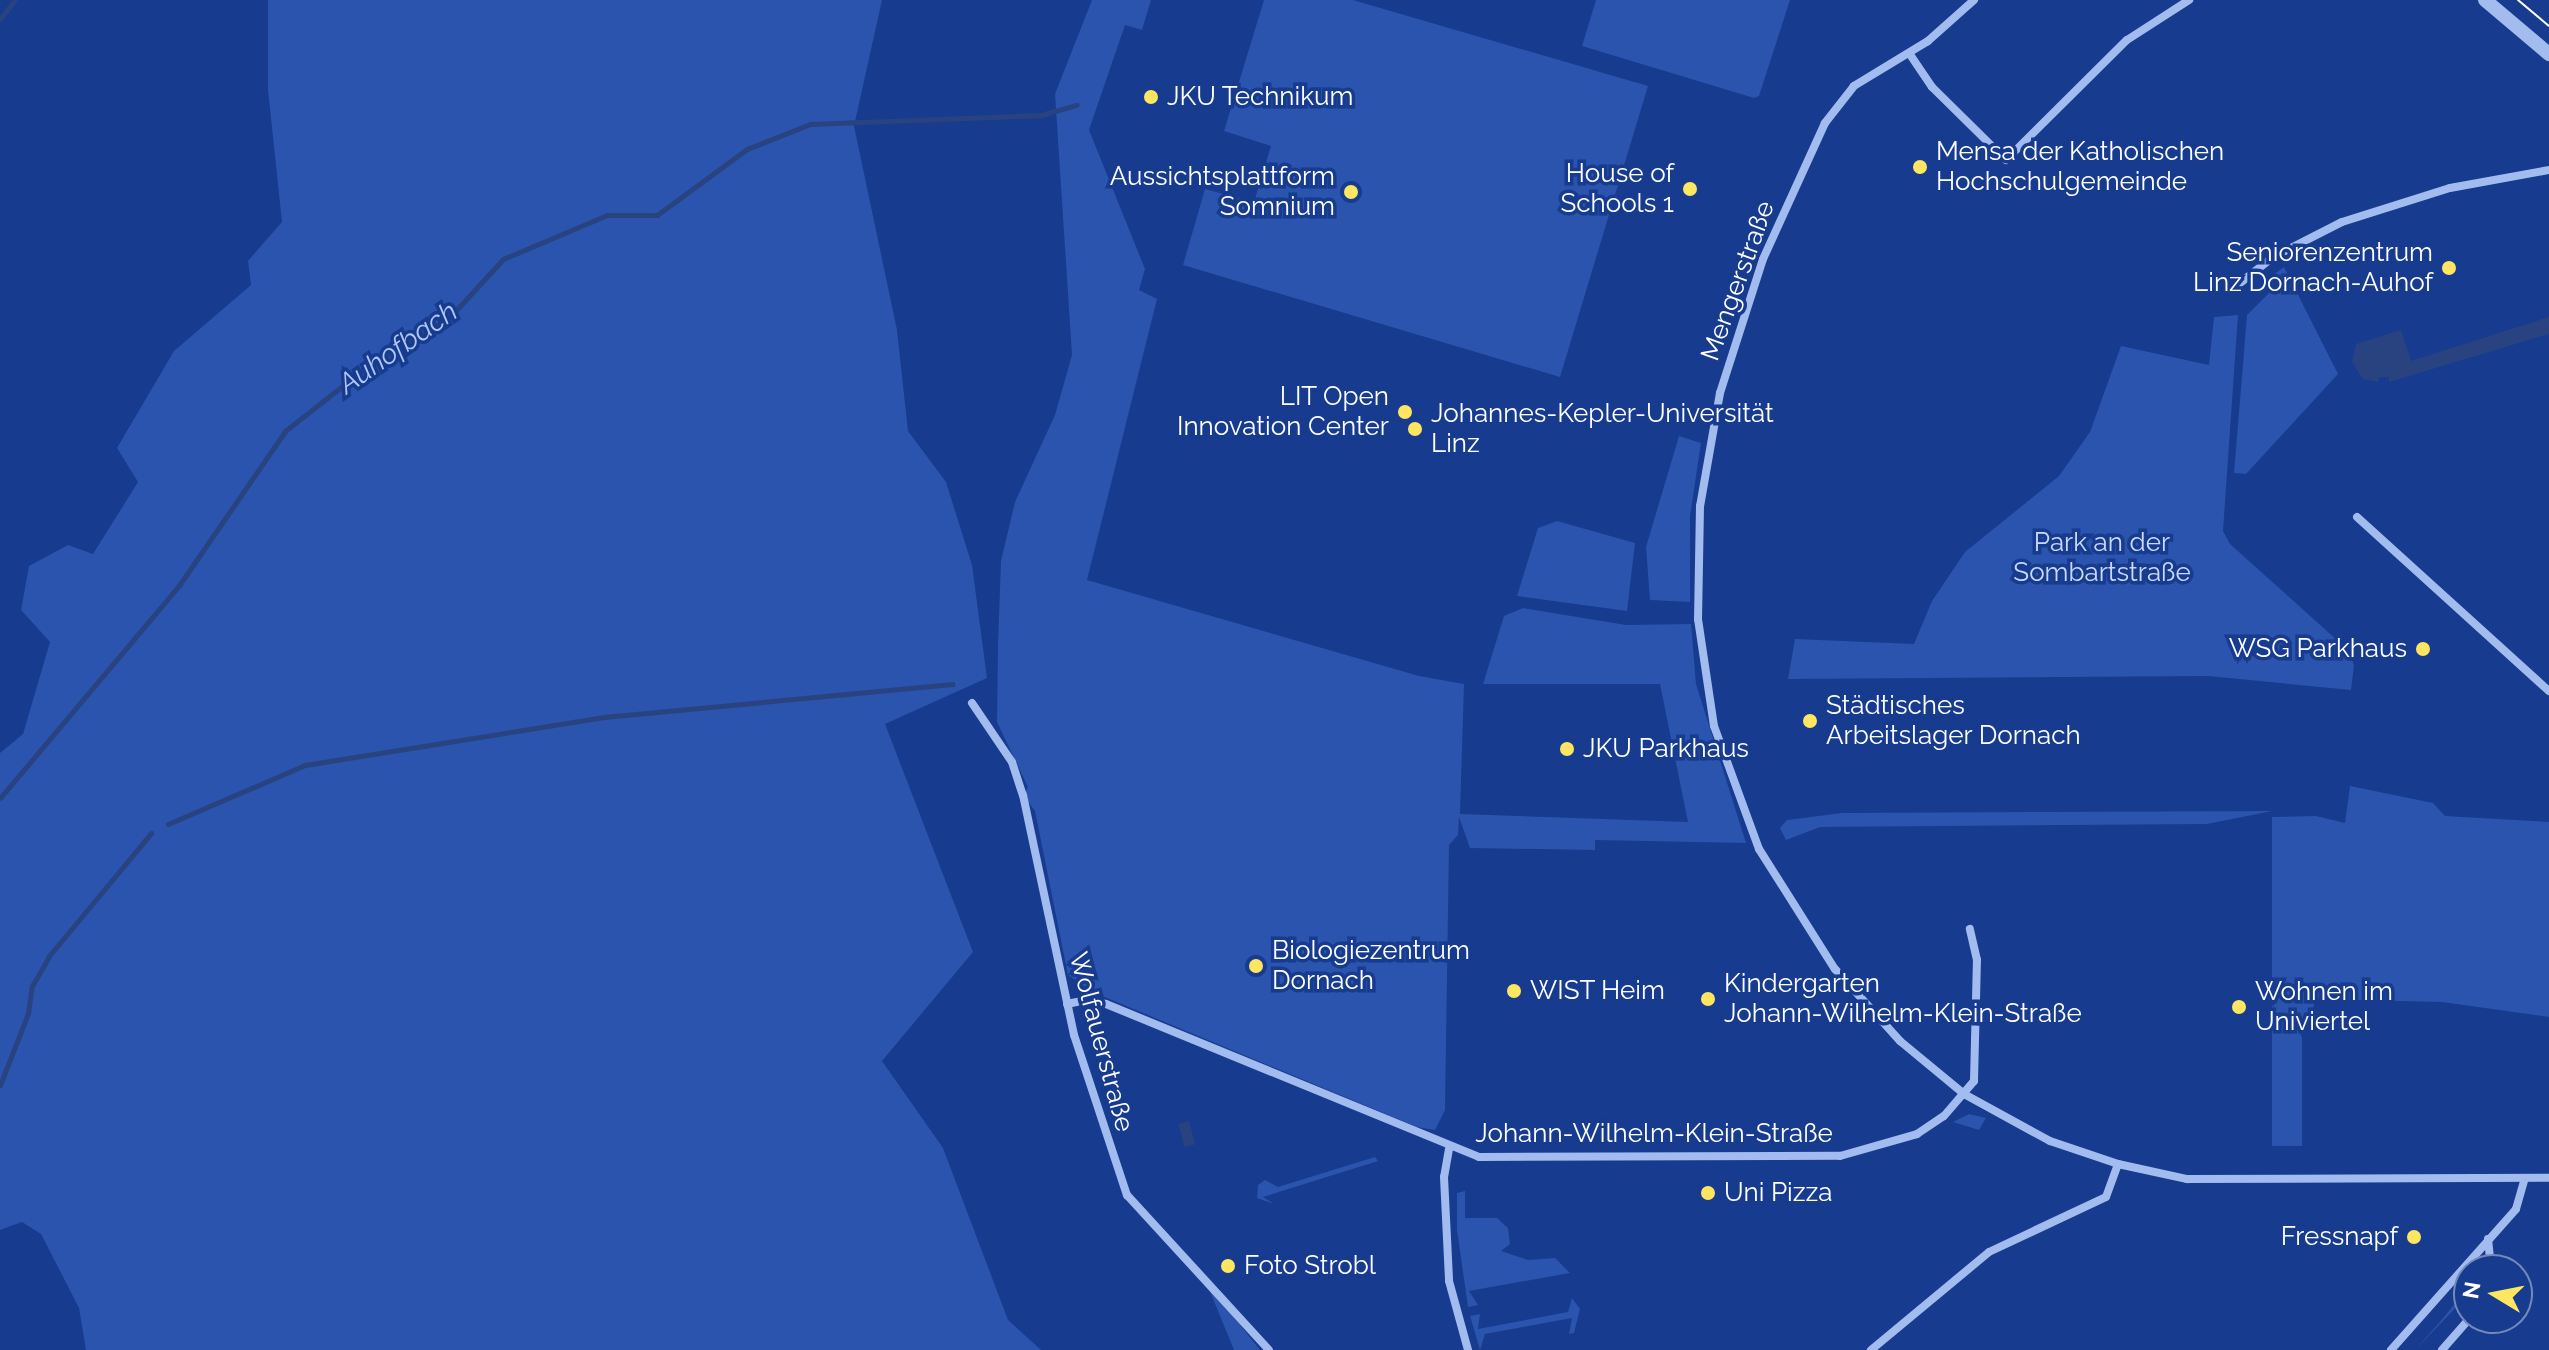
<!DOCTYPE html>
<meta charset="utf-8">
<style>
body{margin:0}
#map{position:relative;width:2549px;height:1350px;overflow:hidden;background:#173b8e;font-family:Raleway,sans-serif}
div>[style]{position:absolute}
.green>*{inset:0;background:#2a54ad}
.water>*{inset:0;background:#294381;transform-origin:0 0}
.stream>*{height:5px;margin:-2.5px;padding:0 2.5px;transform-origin:2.5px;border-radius:2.5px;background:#294381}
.minor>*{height:8px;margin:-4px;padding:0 4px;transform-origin:4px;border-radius:4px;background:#a3bcef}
.tertiary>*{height:14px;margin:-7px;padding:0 7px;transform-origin:7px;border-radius:7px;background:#a3bcef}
.tram>*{height:2px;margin:-1px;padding:0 1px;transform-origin:1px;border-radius:1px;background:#fff}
.dots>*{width:22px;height:22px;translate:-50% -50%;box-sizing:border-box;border:4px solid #173b8e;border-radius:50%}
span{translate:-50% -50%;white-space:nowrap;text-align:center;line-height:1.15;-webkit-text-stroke:7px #173b8e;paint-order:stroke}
.poi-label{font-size:26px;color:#fff}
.left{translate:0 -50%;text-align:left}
.right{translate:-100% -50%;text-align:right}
.street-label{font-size:26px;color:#fff}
.park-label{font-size:26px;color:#cad9fb}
.water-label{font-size:28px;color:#afc6f6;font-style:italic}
.north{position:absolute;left:2453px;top:1254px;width:80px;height:80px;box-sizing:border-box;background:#173b8e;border:2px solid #7489bb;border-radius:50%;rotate:280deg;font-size:22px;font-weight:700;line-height:32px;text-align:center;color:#fff}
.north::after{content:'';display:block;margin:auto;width:28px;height:36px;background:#ffe661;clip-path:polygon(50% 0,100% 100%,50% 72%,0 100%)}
</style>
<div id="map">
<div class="green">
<i style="clip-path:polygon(268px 0,882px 0,854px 126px,897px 330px,908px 431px,946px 482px,972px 565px,987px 678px,885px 724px,973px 952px,882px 1061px,943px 1148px,1008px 1320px,1041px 1350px,86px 1350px,79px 1308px,41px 1234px,22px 1222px,0 1230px,0 753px,23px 734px,50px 642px,21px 610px,29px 566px,68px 545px,93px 554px,138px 482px,117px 448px,174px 351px,251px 285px,248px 261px,282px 222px,268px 90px)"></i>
<i style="clip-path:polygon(1092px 0,1151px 0,1142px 30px,1125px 25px,1089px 130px,1145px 269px,1139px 290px,1157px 299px,1087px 580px,1419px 676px,1464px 684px,1460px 814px,1688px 822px,1660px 684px,1483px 684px,1504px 616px,1523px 608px,1626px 625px,1691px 624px,1696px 684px,1746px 843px,1595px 840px,1595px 850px,1470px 848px,1459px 817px,1458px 835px,1449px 845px,1445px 1110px,1435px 1130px,1417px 1127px,1095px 993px,1068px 975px,1035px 811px,1023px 795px,1028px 787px,997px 722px,998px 645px,1001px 561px,1015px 502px,1055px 415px,1072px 355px,1055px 94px)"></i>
<i style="clip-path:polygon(1264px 0,1353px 0,1648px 86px,1560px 377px,1183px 265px,1205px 189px,1254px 202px,1271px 146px,1224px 131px)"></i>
<i style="clip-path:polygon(1596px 0,1790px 0,1759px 96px,1754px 98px,1582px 46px)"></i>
<i style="clip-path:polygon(2284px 267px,2338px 374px,2246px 474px,2234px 473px,2247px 315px,2279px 283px,2273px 275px)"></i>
<i style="clip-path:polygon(2238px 315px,2223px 531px,2230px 544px,2348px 650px,2354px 665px,2351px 690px,2208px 676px,1788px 679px,1795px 639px,1914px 644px,1932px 601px,1965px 552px,2059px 476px,2090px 432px,2121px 346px,2209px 365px,2214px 317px)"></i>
<i style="clip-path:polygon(1679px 436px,1701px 443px,1690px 516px,1690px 602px,1650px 600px,1646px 547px)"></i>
<i style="clip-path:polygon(1557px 521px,1635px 543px,1627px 611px,1517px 596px,1538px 528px)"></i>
<i style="clip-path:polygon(2350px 786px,2433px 803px,2445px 816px,2549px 822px,2549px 1017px,2442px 1002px,2314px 999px,2313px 1019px,2302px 1019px,2302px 1146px,2272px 1146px,2272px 817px,2316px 816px,2345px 823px)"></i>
<i style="clip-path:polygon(2272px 811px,2207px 824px,1820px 827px,1786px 840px,1780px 828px,1787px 820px,1842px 813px)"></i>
<i style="clip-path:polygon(1969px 1114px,1986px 1118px,1979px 1130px,1953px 1122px)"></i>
<i style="clip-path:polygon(1375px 1157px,1378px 1161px,1263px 1197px,1274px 1204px,1257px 1198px,1258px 1185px,1265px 1180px,1278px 1187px)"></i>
<i style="clip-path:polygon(1465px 1191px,1465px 1218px,1497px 1218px,1508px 1228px,1510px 1244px,1501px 1251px,1528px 1260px,1555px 1258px,1570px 1273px,1469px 1291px,1478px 1305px,1468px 1307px,1457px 1230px,1457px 1193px)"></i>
<i style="clip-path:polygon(2469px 1287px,2469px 1294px,2415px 1350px,2438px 1324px)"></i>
<i style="clip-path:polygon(1209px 1289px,1230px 1312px,1260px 1350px,1234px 1350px)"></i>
<i style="clip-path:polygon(1572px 1298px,1580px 1309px,1574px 1333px,1569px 1334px,1572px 1318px,1485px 1334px,1480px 1350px,1470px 1316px,1480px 1314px,1478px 1329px,1568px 1312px)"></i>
</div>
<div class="water">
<i style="clip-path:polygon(2549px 317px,2549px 334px,2389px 382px,2389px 377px,2379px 377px,2378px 382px,2363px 379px,2352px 362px,2356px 344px,2401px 330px,2411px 361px)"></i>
<i style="left:1189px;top:1121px;width:24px;height:11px;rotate:75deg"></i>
</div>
<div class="stream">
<i style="left:0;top:19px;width:24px;rotate:-52deg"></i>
<i style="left:0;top:798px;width:280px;rotate:-49.9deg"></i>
<i style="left:180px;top:584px;width:186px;rotate:-55.5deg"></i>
<i style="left:285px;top:431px;width:100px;rotate:-38.1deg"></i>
<i style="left:364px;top:369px;width:99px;rotate:-31deg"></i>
<i style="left:449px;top:318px;width:80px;rotate:-47.5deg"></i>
<i style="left:503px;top:259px;width:113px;rotate:-22.9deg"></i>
<i style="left:607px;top:215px;width:50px"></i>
<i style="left:657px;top:215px;width:112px;rotate:-36.3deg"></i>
<i style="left:747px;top:149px;width:68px;rotate:-21.6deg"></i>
<i style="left:810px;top:124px;width:231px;rotate:-2.2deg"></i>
<i style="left:1041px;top:115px;width:37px;rotate:-16deg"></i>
<i style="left:168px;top:824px;width:149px;rotate:-23.3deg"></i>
<i style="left:305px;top:765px;width:303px;rotate:-9.1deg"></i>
<i style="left:604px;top:717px;width:350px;rotate:-5.4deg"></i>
<i style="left:0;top:1085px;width:77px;rotate:-68.7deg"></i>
<i style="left:28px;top:1013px;width:27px;rotate:-82deg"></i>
<i style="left:32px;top:986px;width:34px;rotate:-60deg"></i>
<i style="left:49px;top:956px;width:160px;rotate:-50.3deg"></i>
</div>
<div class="minor">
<i style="left:1974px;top:0;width:62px;rotate:138.3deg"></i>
<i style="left:1928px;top:41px;width:87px;rotate:148.7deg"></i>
<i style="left:1854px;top:86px;width:47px;rotate:128.1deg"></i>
<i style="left:1825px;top:123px;width:149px;rotate:114.5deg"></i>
<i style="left:1763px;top:259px;width:141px;rotate:107.8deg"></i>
<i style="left:1720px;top:393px;width:115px;rotate:100deg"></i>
<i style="left:1700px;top:506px;width:113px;rotate:91deg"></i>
<i style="left:1698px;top:619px;width:108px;rotate:81.5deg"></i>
<i style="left:1714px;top:726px;width:131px;rotate:69.9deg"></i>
<i style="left:1759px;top:849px;width:142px;rotate:57.7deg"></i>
<i style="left:1835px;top:969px;width:97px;rotate:47.9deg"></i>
<i style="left:1900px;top:1041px;width:83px;rotate:39.6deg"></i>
<i style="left:1964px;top:1094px;width:98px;rotate:28.7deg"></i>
<i style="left:2050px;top:1141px;width:72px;rotate:18.7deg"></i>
<i style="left:2118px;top:1164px;width:71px;rotate:12.3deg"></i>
<i style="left:2187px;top:1179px;width:362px;rotate:-0.2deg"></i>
<i style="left:1909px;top:53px;width:41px;rotate:55.9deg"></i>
<i style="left:1932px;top:87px;width:104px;rotate:44.6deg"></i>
<i style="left:2006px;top:160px;width:170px;rotate:-44.8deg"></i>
<i style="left:2127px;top:40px;width:74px;rotate:-32.8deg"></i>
<i style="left:2240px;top:283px;width:42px;rotate:-38.2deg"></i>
<i style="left:2273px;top:257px;width:77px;rotate:-26.9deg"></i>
<i style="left:2342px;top:222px;width:113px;rotate:-17.5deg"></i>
<i style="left:2450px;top:188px;width:101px;rotate:-10.3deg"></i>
<i style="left:2357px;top:517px;width:259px;rotate:42.2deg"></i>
<i style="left:972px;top:703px;width:71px;rotate:55.9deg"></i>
<i style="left:1012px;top:762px;width:35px;rotate:72deg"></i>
<i style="left:1023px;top:795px;width:245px;rotate:78deg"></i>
<i style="left:1074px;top:1035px;width:169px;rotate:71.7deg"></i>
<i style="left:1127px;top:1195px;width:210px;rotate:47.5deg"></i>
<i style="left:1067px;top:1004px;width:19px;rotate:-12deg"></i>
<i style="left:1086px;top:1000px;width:20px;rotate:11deg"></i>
<i style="left:1106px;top:1004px;width:403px;rotate:22.3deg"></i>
<i style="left:1479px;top:1157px;width:361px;rotate:-0.2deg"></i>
<i style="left:1840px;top:1156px;width:80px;rotate:-15.9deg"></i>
<i style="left:1917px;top:1134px;width:32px;rotate:-34deg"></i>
<i style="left:1944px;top:1116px;width:46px;rotate:-49.4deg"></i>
<i style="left:1974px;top:1081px;width:121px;rotate:-88.6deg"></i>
<i style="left:1977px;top:960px;width:32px;rotate:-103deg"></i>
<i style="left:1449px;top:1149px;width:28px;rotate:100deg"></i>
<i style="left:1444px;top:1177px;width:104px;rotate:87.2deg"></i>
<i style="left:1449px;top:1281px;width:72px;rotate:74.6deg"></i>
<i style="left:2488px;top:1239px;width:31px;rotate:84deg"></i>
<i style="left:1871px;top:1350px;width:153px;rotate:-39.7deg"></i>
<i style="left:1989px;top:1252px;width:129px;rotate:-25.2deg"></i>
<i style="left:2106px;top:1197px;width:35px;rotate:-70deg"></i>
<i style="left:2391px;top:1350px;width:188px;rotate:-48.4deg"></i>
<i style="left:2516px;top:1209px;width:32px;rotate:-74deg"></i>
<i style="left:2442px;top:1350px;width:43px;rotate:-48.8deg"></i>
</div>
<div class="tertiary">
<i style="left:2485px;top:0;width:84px;rotate:40.2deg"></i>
</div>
<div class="tram">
<i style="left:2518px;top:0;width:40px;rotate:40deg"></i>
</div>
<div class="dots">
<i style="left:1151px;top:97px;background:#ffe661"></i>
<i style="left:1920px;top:167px;background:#ffe661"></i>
<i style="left:1690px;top:189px;background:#ffe661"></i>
<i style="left:1351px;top:192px;background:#ffe661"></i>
<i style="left:2449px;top:268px;background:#ffe661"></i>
<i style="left:1405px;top:412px;background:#ffe661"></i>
<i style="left:1415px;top:429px;background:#ffe661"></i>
<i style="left:2423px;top:649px;background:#ffe661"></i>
<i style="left:1810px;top:721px;background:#ffe661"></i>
<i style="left:1567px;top:749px;background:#ffe661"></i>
<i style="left:1256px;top:966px;background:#ffe661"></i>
<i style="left:1514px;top:991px;background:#ffe661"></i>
<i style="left:1708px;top:999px;background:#ffe661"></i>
<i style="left:2239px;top:1007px;background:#ffe661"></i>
<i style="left:1708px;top:1193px;background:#ffe661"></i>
<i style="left:2414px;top:1237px;background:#ffe661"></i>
<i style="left:1228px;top:1266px;background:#ffe661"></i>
</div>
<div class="poi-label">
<span class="left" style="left:1167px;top:97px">JKU Technikum</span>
<span class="left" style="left:1936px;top:167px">Mensa der Katholischen<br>Hochschulgemeinde</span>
<span class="right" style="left:1674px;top:189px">House of<br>Schools 1</span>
<span class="right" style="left:1335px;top:192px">Aussichtsplattform<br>Somnium</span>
<span class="right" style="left:2433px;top:268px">Seniorenzentrum<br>Linz Dornach-Auhof</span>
<span class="right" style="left:1389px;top:412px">LIT Open<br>Innovation Center</span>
<span class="left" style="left:1431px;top:429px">Johannes-Kepler-Universität<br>Linz</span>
<span class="right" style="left:2407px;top:649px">WSG Parkhaus</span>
<span class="left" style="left:1826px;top:721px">Städtisches<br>Arbeitslager Dornach</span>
<span class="left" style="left:1583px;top:749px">JKU Parkhaus</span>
<span class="left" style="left:1272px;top:966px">Biologiezentrum<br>Dornach</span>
<span class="left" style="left:1724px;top:999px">Kindergarten<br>Johann-Wilhelm-Klein-Straße</span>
<span class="left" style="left:1530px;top:991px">WIST Heim</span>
<span class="left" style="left:2255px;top:1007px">Wohnen im<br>Univiertel</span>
<span class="left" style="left:1724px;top:1193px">Uni Pizza</span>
<span class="right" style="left:2398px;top:1237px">Fressnapf</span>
<span class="left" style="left:1244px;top:1266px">Foto Strobl</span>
</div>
<div class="street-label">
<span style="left:1738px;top:281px;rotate:-70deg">Mengerstraße</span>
<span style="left:1101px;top:1042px;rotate:75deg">Wolfauerstraße</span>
<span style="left:1654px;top:1134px">Johann-Wilhelm-Klein-Straße</span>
</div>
<div class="park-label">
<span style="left:2102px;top:558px">Park an der<br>Sombartstraße</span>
</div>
<div class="water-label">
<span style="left:398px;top:348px;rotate:-35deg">Auhofbach</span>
</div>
<div class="north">N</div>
</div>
